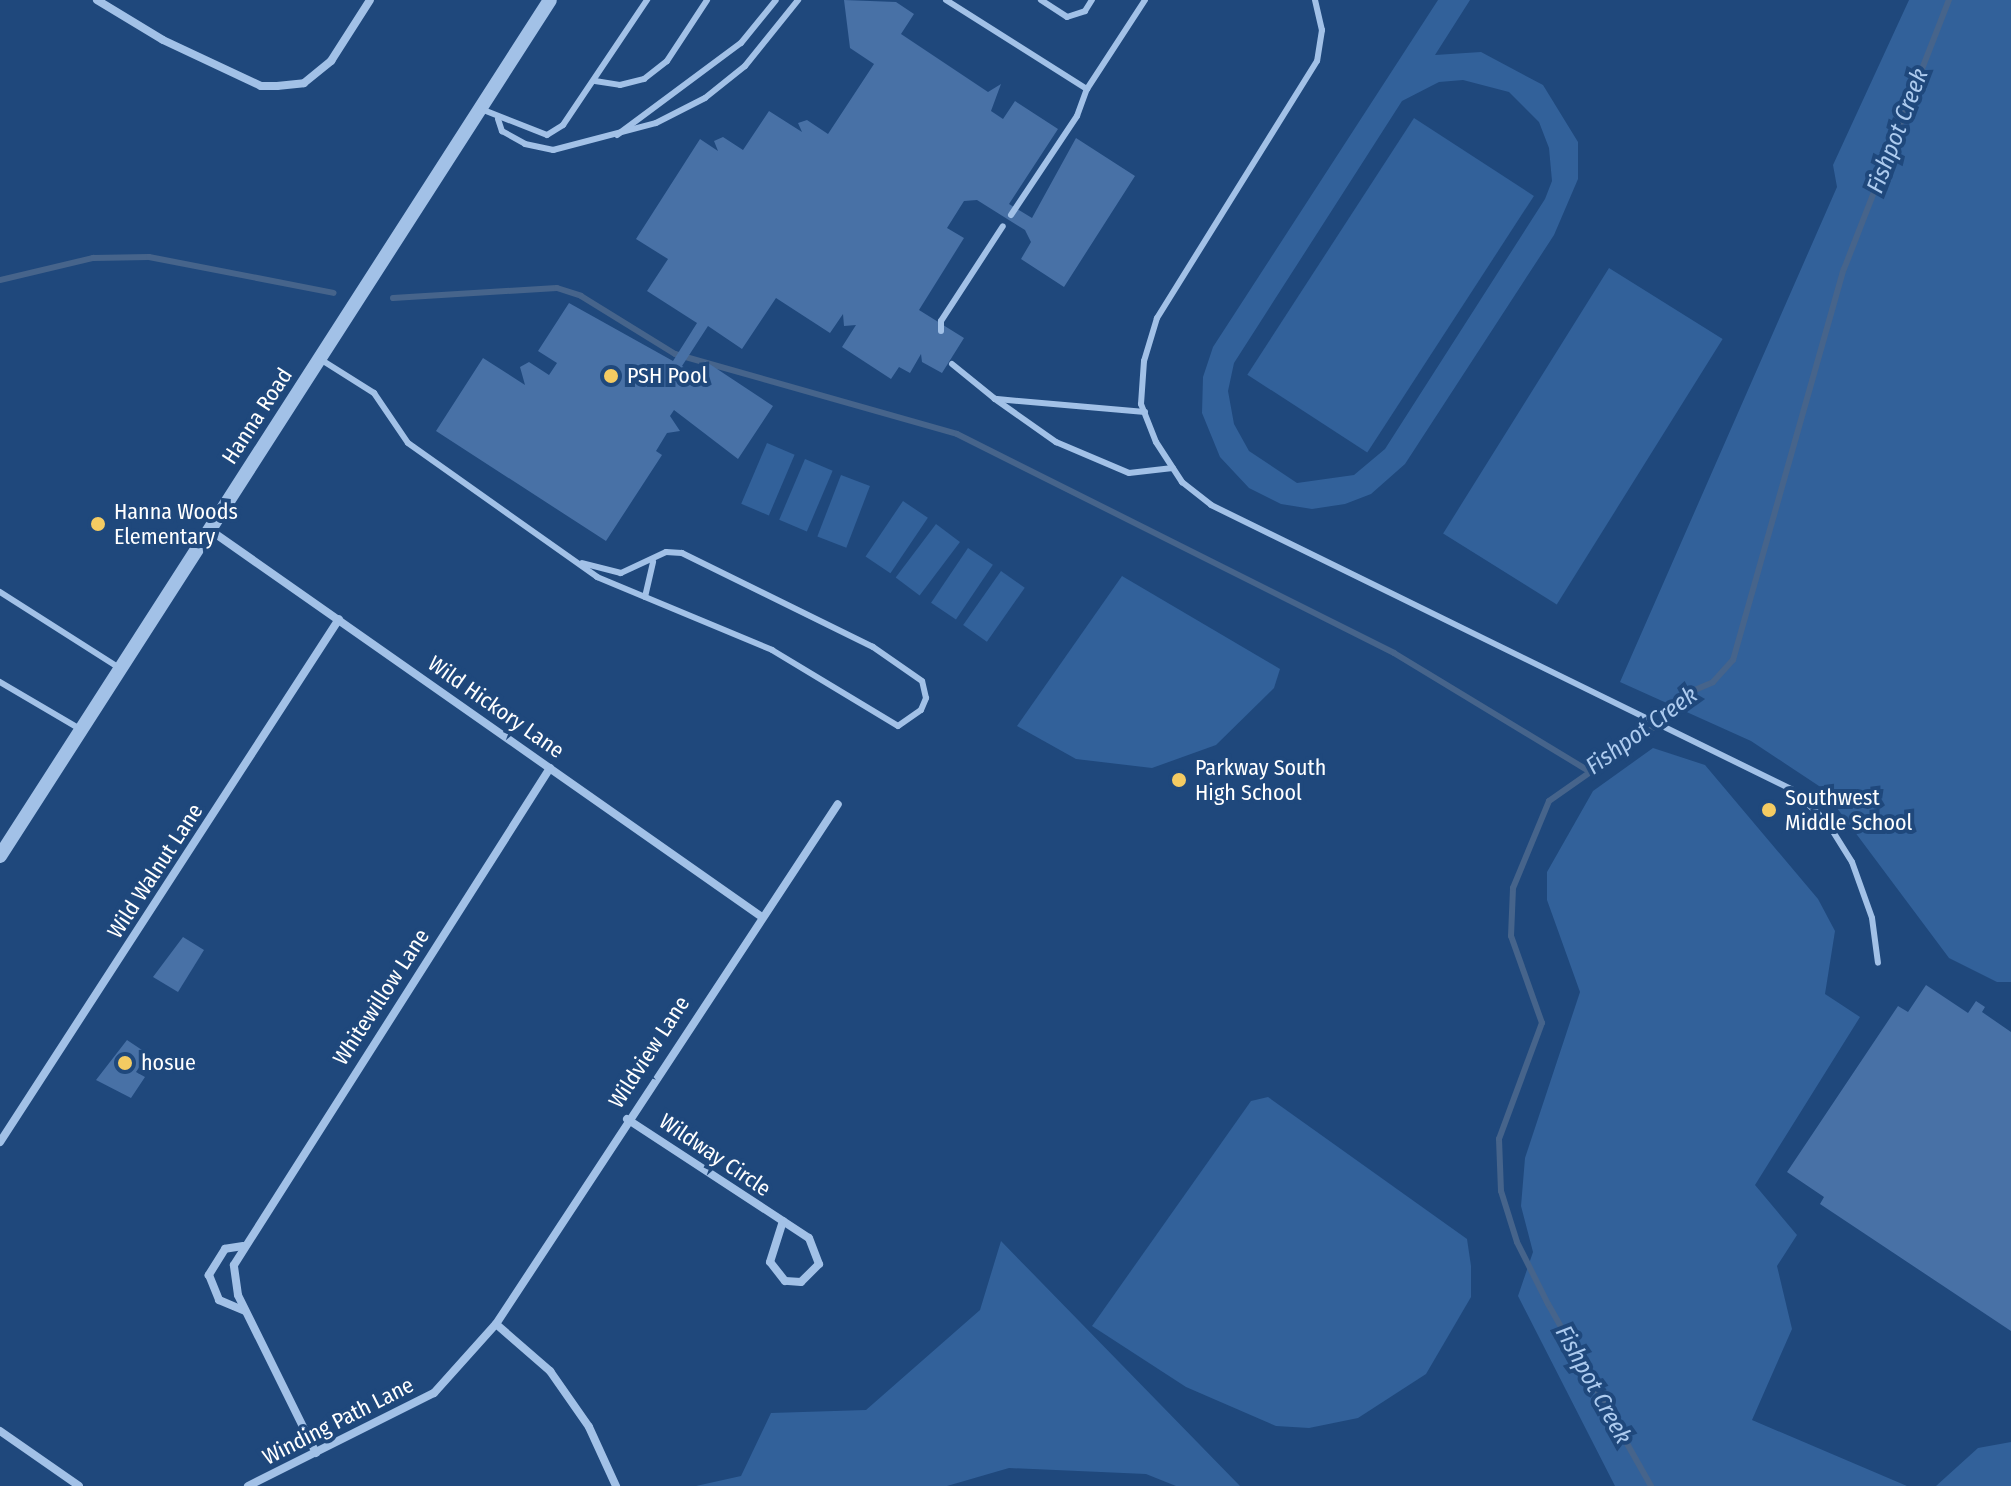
<!DOCTYPE html>
<style>
body{margin:0}
#map{position:relative;width:2011px;height:1486px;overflow:hidden;background:#1f487c;font-family:"Fira Sans Condensed",sans-serif}
div>[style]{position:absolute}
.green>*{inset:0;background:#32619a;transform-origin:0 0}
.stream>*{height:6px;margin:-3px;padding:0 3px;transform-origin:3px;border-radius:3px;background:#46648b}
.building>*{inset:0;background:#4871a6}
.service>*{height:6px;margin:-3px;padding:0 3px;transform-origin:3px;border-radius:3px;background:#a2c1e7}
.minor>*{height:8px;margin:-4px;padding:0 4px;transform-origin:4px;border-radius:4px;background:#a2c1e7}
.tertiary>*{height:14px;margin:-7px;padding:0 7px;transform-origin:7px;border-radius:7px;background:#a2c1e7}
.dots>*{width:22px;height:22px;translate:-50% -50%;box-sizing:border-box;border:4px solid #1f487c;border-radius:50%}
span{translate:-50% -50%;white-space:nowrap;text-align:center;line-height:1.15;-webkit-text-stroke:8px #1f487c;paint-order:stroke}
.poi-label{font-size:22px;color:#fff}
.left{translate:0 -50%;text-align:left}
.street-label{font-size:22px;color:#fff}
.water-label{font-size:24px;color:#adcbef;font-style:italic}
</style>
<div id="map">
<div class="green">
<i style="clip-path:polygon(evenodd,1438px 0,1470px 0,1435px 55px,1481px 52px,1543px 85px,1578px 142px,1578px 179px,1554px 235px,1405px 464px,1371px 494px,1345px 504px,1312px 509px,1281px 504px,1249px 488px,1220px 457px,1202px 413px,1203px 377px,1213px 347px,1438px 0,1463px 80px,1509px 92px,1539px 122px,1549px 148px,1552px 181px,1545px 199px,1385px 449px,1354px 475px,1297px 483px,1249px 451px,1234px 424px,1228px 391px,1234px 363px,1402px 101px,1439px 82px,1463px 80px)"></i>
<i style="clip-path:polygon(1909px 0,2011px 0,2011px 982px,1997px 982px,1949px 958px,1822px 788px,1751px 741px,1620px 682px,1837px 187px,1833px 165px)"></i>
<i style="left:1414px;top:118px;width:143px;height:306px;rotate:33deg"></i>
<i style="left:1609px;top:268px;width:134px;height:313px;rotate:32deg"></i>
<i style="left:767px;top:443px;width:30px;height:66px;rotate:23deg"></i>
<i style="left:805px;top:459px;width:30px;height:66px;rotate:23deg"></i>
<i style="left:841px;top:475px;width:31px;height:66px;rotate:21deg"></i>
<i style="left:903px;top:501px;width:30px;height:67px;rotate:34deg"></i>
<i style="left:936px;top:524px;width:30px;height:67px;rotate:37deg"></i>
<i style="left:968px;top:548px;width:30px;height:66px;rotate:34deg"></i>
<i style="left:1001px;top:571px;width:29px;height:66px;rotate:35deg"></i>
<i style="clip-path:polygon(1122px 576px,1280px 669px,1274px 688px,1216px 745px,1152px 768px,1076px 759px,1017px 726px)"></i>
<i style="clip-path:polygon(1653px 748px,1705px 765px,1818px 899px,1835px 931px,1825px 994px,1860px 1017px,1755px 1185px,1797px 1235px,1777px 1266px,1792px 1329px,1752px 1420px,1907px 1486px,1615px 1486px,1518px 1296px,1533px 1252px,1521px 1206px,1525px 1158px,1580px 992px,1547px 900px,1547px 872px,1593px 791px)"></i>
<i style="clip-path:polygon(1268px 1097px,1467px 1239px,1471px 1266px,1471px 1297px,1426px 1374px,1358px 1418px,1309px 1428px,1276px 1426px,1186px 1387px,1092px 1326px,1251px 1101px)"></i>
<i style="clip-path:polygon(1001px 1241px,1240px 1486px,1176px 1486px,1146px 1474px,1009px 1468px,947px 1486px,696px 1486px,741px 1476px,771px 1413px,866px 1410px,980px 1310px)"></i>
<i style="clip-path:polygon(2011px 1442px,2011px 1486px,1936px 1486px,1978px 1448px)"></i>
</div>
<div class="stream">
<i style="left:0;top:280px;width:96px;rotate:-13.3deg"></i>
<i style="left:93px;top:258px;width:56px;rotate:-1deg"></i>
<i style="left:149px;top:257px;width:188px;rotate:11deg"></i>
<i style="left:393px;top:298px;width:164px;rotate:-3.5deg"></i>
<i style="left:557px;top:288px;width:25px;rotate:18deg"></i>
<i style="left:581px;top:296px;width:110px;rotate:31.7deg"></i>
<i style="left:675px;top:354px;width:293px;rotate:15.8deg"></i>
<i style="left:957px;top:434px;width:489px;rotate:26.6deg"></i>
<i style="left:1394px;top:653px;width:226px;rotate:31.2deg"></i>
<i style="left:1651px;top:1486px;width:209px;rotate:-119.5deg"></i>
<i style="left:1548px;top:1304px;width:69px;rotate:-116.6deg"></i>
<i style="left:1517px;top:1242px;width:53px;rotate:-107.4deg"></i>
<i style="left:1501px;top:1191px;width:52px;rotate:-92.2deg"></i>
<i style="left:1499px;top:1139px;width:124px;rotate:-69.7deg"></i>
<i style="left:1542px;top:1023px;width:92px;rotate:-109.6deg"></i>
<i style="left:1511px;top:936px;width:48px;rotate:-87.6deg"></i>
<i style="left:1513px;top:888px;width:94px;rotate:-67.5deg"></i>
<i style="left:1549px;top:801px;width:150px;rotate:-35deg"></i>
<i style="left:1672px;top:715px;width:29px;rotate:-52deg"></i>
<i style="left:1690px;top:692px;width:25px;rotate:-23deg"></i>
<i style="left:1713px;top:682px;width:30px;rotate:-48deg"></i>
<i style="left:1733px;top:660px;width:406px;rotate:-74.2deg"></i>
<i style="left:1844px;top:269px;width:289px;rotate:-68.7deg"></i>
</div>
<div class="building">
<i style="clip-path:polygon(844px 0,896px 2px,914px 14px,901px 34px,988px 92px,1001px 84px,991px 111px,1003px 119px,1015px 101px,1058px 129px,1009px 204px,1032px 218px,1076px 138px,1135px 176px,1064px 287px,1021px 259px,1031px 242px,1025px 230px,977px 200px,964px 201px,947px 228px,964px 238px,919px 310px,964px 338px,942px 373px,922px 362px,921px 354px,910px 373px,899px 367px,891px 379px,842px 347px,856px 325px,844px 326px,843px 314px,830px 333px,776px 298px,742px 349px,708px 326px,682px 366px,696px 375px,705px 361px,773px 406px,738px 459px,674px 410px,670px 416px,680px 431px,667px 433px,656px 451px,662px 455px,606px 541px,436px 431px,483px 358px,525px 385px,520px 367px,529px 362px,549px 375px,557px 363px,538px 351px,569px 303px,673px 361px,697px 323px,647px 291px,668px 259px,636px 239px,700px 139px,718px 151px,714px 141px,723px 137px,743px 150px,769px 111px,802px 132px,798px 123px,807px 120px,828px 134px,874px 64px,850px 48px)"></i>
<i style="clip-path:polygon(183px 937px,204px 950px,178px 992px,153px 977px)"></i>
<i style="clip-path:polygon(1926px 985px,1968px 1013px,1976px 1001px,1985px 1007px,1982px 1012px,2011px 1032px,2011px 1331px,1820px 1204px,1824px 1197px,1787px 1172px,1898px 1006px,1908px 1012px)"></i>
<i style="clip-path:polygon(127px 1040px,148px 1054px,136px 1072px,145px 1077px,131px 1098px,96px 1080px)"></i>
</div>
<div class="service">
<i style="left:946px;top:0;width:167px;rotate:32.3deg"></i>
<i style="left:1087px;top:89px;width:106px;rotate:-56.9deg"></i>
<i style="left:1041px;top:0;width:31px;rotate:33deg"></i>
<i style="left:1067px;top:17px;width:19px;rotate:-18deg"></i>
<i style="left:1085px;top:11px;width:13px;rotate:-58deg"></i>
<i style="left:1315px;top:0;width:31px;rotate:77deg"></i>
<i style="left:1322px;top:30px;width:31px;rotate:99deg"></i>
<i style="left:1317px;top:61px;width:303px;rotate:121.9deg"></i>
<i style="left:1157px;top:318px;width:45px;rotate:106.8deg"></i>
<i style="left:1144px;top:361px;width:43px;rotate:94deg"></i>
<i style="left:1141px;top:404px;width:41px;rotate:68.5deg"></i>
<i style="left:1156px;top:442px;width:48px;rotate:57deg"></i>
<i style="left:1182px;top:482px;width:37px;rotate:38deg"></i>
<i style="left:1211px;top:505px;width:648px;rotate:26.09deg"></i>
<i style="left:1793px;top:790px;width:47px;rotate:43.3deg"></i>
<i style="left:1827px;top:822px;width:47px;rotate:58deg"></i>
<i style="left:1852px;top:862px;width:59px;rotate:70.3deg"></i>
<i style="left:1872px;top:918px;width:45px;rotate:82.4deg"></i>
<i style="left:595px;top:81px;width:25px;rotate:9deg"></i>
<i style="left:620px;top:85px;width:25px;rotate:-14deg"></i>
<i style="left:644px;top:79px;width:29px;rotate:-38deg"></i>
<i style="left:667px;top:61px;width:73px;rotate:-56.7deg"></i>
<i style="left:481px;top:109px;width:71px;rotate:21.5deg"></i>
<i style="left:547px;top:135px;width:19px;rotate:-32deg"></i>
<i style="left:563px;top:125px;width:151px;rotate:-56.1deg"></i>
<i style="left:498px;top:119px;width:13px;rotate:72deg"></i>
<i style="left:502px;top:131px;width:26px;rotate:29deg"></i>
<i style="left:525px;top:144px;width:29px;rotate:12deg"></i>
<i style="left:553px;top:150px;width:106px;rotate:-14.7deg"></i>
<i style="left:656px;top:123px;width:55px;rotate:-27deg"></i>
<i style="left:705px;top:98px;width:51px;rotate:-38.7deg"></i>
<i style="left:745px;top:66px;width:85px;rotate:-51.2deg"></i>
<i style="left:617px;top:135px;width:154px;rotate:-36.6deg"></i>
<i style="left:741px;top:43px;width:55px;rotate:-50.9deg"></i>
<i style="left:1011px;top:215px;width:119px;rotate:-56.3deg"></i>
<i style="left:1077px;top:116px;width:29px;rotate:-70deg"></i>
<i style="left:941px;top:331px;width:10px;rotate:-90deg"></i>
<i style="left:941px;top:321px;width:113px;rotate:-56.9deg"></i>
<i style="left:320px;top:359px;width:64px;rotate:32.2deg"></i>
<i style="left:374px;top:393px;width:60px;rotate:55.8deg"></i>
<i style="left:408px;top:443px;width:232px;rotate:35.3deg"></i>
<i style="left:597px;top:577px;width:190px;rotate:22.6deg"></i>
<i style="left:772px;top:650px;width:147px;rotate:31.1deg"></i>
<i style="left:898px;top:726px;width:28px;rotate:-35deg"></i>
<i style="left:921px;top:710px;width:13px;rotate:-67deg"></i>
<i style="left:926px;top:698px;width:17px;rotate:-103deg"></i>
<i style="left:922px;top:681px;width:60px;rotate:-145.2deg"></i>
<i style="left:873px;top:647px;width:213px;rotate:-153.8deg"></i>
<i style="left:682px;top:553px;width:16px;rotate:-176deg"></i>
<i style="left:666px;top:552px;width:50px;rotate:155deg"></i>
<i style="left:621px;top:573px;width:40px;rotate:-165.6deg"></i>
<i style="left:952px;top:364px;width:55px;rotate:39.1deg"></i>
<i style="left:1145px;top:412px;width:151px;rotate:-175deg"></i>
<i style="left:995px;top:399px;width:75px;rotate:35.2deg"></i>
<i style="left:1056px;top:442px;width:79px;rotate:23deg"></i>
<i style="left:1129px;top:473px;width:44px;rotate:-6.5deg"></i>
<i style="left:0;top:592px;width:143px;rotate:32.5deg"></i>
<i style="left:645px;top:597px;width:36px;rotate:-77deg"></i>
<i style="left:0;top:682px;width:93px;rotate:30.4deg"></i>
</div>
<div class="minor">
<i style="left:97px;top:0;width:77px;rotate:31.2deg"></i>
<i style="left:163px;top:40px;width:108px;rotate:25.1deg"></i>
<i style="left:261px;top:86px;width:16px"></i>
<i style="left:277px;top:86px;width:27px;rotate:-6deg"></i>
<i style="left:304px;top:83px;width:35px;rotate:-39deg"></i>
<i style="left:331px;top:61px;width:72px;rotate:-57.4deg"></i>
<i style="left:210px;top:530px;width:671px;rotate:35.04deg"></i>
<i style="left:627px;top:1119px;width:217px;rotate:33.2deg"></i>
<i style="left:809px;top:1238px;width:28px;rotate:69deg"></i>
<i style="left:819px;top:1264px;width:25px;rotate:135deg"></i>
<i style="left:801px;top:1282px;width:16px;rotate:-176deg"></i>
<i style="left:785px;top:1281px;width:24px;rotate:-128deg"></i>
<i style="left:770px;top:1262px;width:43px;rotate:-72.4deg"></i>
<i style="left:0;top:1142px;width:623px;rotate:-57.05deg"></i>
<i style="left:243px;top:1246px;width:18px;rotate:171deg"></i>
<i style="left:225px;top:1249px;width:31px;rotate:122deg"></i>
<i style="left:209px;top:1275px;width:27px;rotate:68deg"></i>
<i style="left:219px;top:1300px;width:28px;rotate:23deg"></i>
<i style="left:496px;top:1324px;width:622px;rotate:-56.67deg"></i>
<i style="left:0;top:1431px;width:96px;rotate:34.8deg"></i>
<i style="left:316px;top:1453px;width:176px;rotate:-116.3deg"></i>
<i style="left:238px;top:1295px;width:30px;rotate:-98deg"></i>
<i style="left:234px;top:1265px;width:589px;rotate:-57.55deg"></i>
<i style="left:248px;top:1486px;width:208px;rotate:-26.6deg"></i>
<i style="left:434px;top:1393px;width:93px;rotate:-48.1deg"></i>
<i style="left:496px;top:1324px;width:72px;rotate:41deg"></i>
<i style="left:550px;top:1371px;width:68px;rotate:55.1deg"></i>
<i style="left:589px;top:1427px;width:65px;rotate:65.4deg"></i>
</div>
<div class="tertiary">
<i style="left:0;top:856px;width:1017px;rotate:-57.28deg"></i>
</div>
<div class="dots">
<i style="left:611px;top:376px;background:#f4cb62"></i>
<i style="left:98px;top:524px;background:#f4cb62"></i>
<i style="left:1179px;top:780px;background:#f4cb62"></i>
<i style="left:1769px;top:810px;background:#f4cb62"></i>
<i style="left:125px;top:1063px;background:#f4cb62"></i>
</div>
<div class="poi-label">
<span class="left" style="left:627px;top:376px">PSH Pool</span>
<span class="left" style="left:114px;top:524px">Hanna Woods<br>Elementary</span>
<span class="left" style="left:1195px;top:780px">Parkway South<br>High School</span>
<span class="left" style="left:1785px;top:810px">Southwest<br>Middle School</span>
<span class="left" style="left:141px;top:1063px">hosue</span>
</div>
<div class="street-label">
<span style="left:257px;top:416px;rotate:-57deg">Hanna Road</span>
<span style="left:496px;top:707px;rotate:35deg">Wild Hickory Lane</span>
<span style="left:155px;top:871px;rotate:-57deg">Wild Walnut Lane</span>
<span style="left:381px;top:997px;rotate:-57deg">Whitewillow Lane</span>
<span style="left:649px;top:1052px;rotate:-57deg">Wildview Lane</span>
<span style="left:715px;top:1155px;rotate:34deg">Wildway Circle</span>
<span style="left:338px;top:1421px;rotate:-27deg">Winding Path Lane</span>
</div>
<div class="water-label">
<span style="left:1898px;top:131px;rotate:-69deg">Fishpot Creek</span>
<span style="left:1642px;top:731px;rotate:-36deg">Fishpot Creek</span>
<span style="left:1593px;top:1385px;rotate:61deg">Fishpot Creek</span>
</div>
</div>
